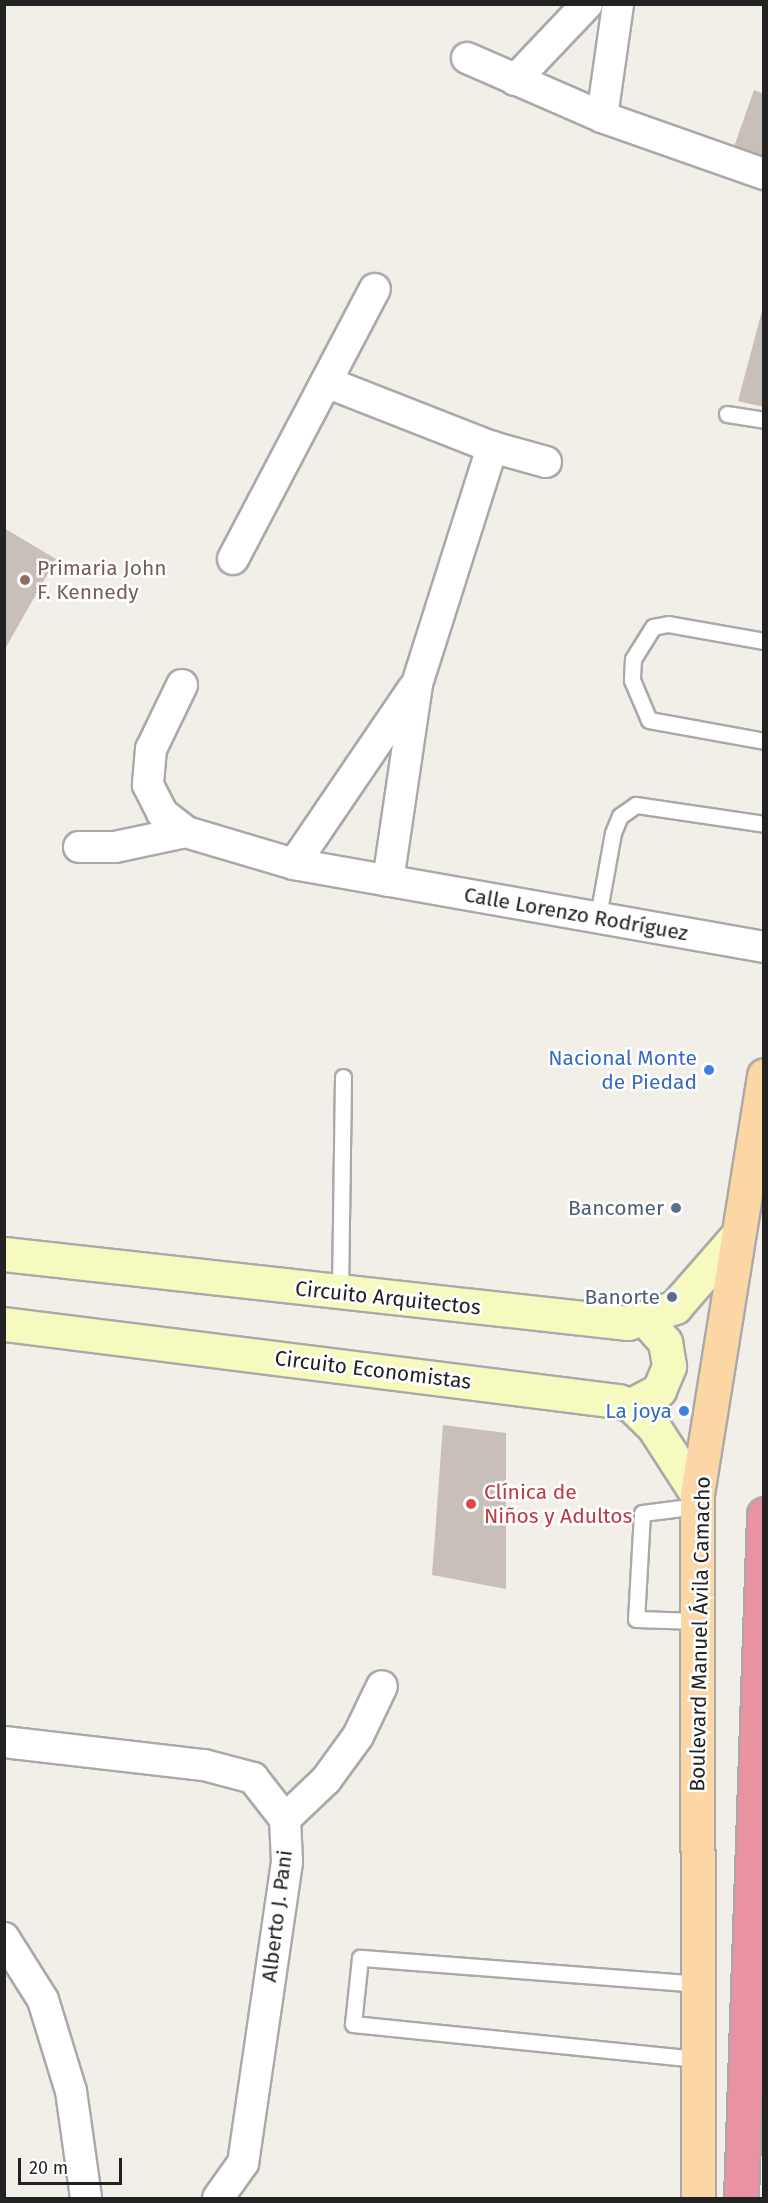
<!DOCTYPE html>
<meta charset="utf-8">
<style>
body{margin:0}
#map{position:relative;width:768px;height:2203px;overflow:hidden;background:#f2efe9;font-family:"Fira Sans",sans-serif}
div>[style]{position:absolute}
.building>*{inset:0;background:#c7bfb8}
.roads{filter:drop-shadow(2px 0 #a9a9a9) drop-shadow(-2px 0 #a9a9a9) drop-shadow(0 2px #a9a9a9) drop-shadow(0 -2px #a9a9a9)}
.lane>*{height:15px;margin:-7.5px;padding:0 7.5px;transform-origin:7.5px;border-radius:7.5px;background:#fff}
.street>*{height:30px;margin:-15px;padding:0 15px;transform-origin:15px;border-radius:15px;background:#fff}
.secondary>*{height:33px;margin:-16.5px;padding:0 16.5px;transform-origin:16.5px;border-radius:16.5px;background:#f7fabf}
.primary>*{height:33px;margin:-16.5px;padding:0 16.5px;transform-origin:16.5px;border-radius:16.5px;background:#fcd6a4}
.highway>*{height:33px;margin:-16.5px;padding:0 16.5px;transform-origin:16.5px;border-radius:16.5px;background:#e892a2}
.dots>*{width:16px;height:16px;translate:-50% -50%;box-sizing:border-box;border:3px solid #fff;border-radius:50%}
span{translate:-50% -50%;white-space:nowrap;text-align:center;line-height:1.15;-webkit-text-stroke:5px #fff;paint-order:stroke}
.education-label{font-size:21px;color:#785e54}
.left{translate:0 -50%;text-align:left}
.street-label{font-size:21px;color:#222}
.shop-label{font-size:21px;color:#366cbe}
.right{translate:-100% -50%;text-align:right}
.service-label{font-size:21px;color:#4e5e75}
.health-label{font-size:21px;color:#be3a42}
.frame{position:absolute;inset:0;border:6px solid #222;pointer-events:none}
.scale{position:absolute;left:18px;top:2158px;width:104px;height:27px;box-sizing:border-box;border:3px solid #222;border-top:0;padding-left:8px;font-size:18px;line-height:21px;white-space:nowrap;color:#222;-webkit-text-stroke:4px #fff;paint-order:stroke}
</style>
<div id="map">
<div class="building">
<i style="clip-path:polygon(754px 90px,764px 94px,764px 166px,731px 155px)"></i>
<i style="clip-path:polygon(763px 307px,764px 307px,764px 407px,738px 401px)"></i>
<i style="clip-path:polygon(4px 528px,56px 559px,5px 649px,4px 649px)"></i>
<i style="clip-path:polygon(443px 1425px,506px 1433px,506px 1589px,432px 1575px)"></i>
</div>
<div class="roads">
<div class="lane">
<i style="left:727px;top:414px;width:37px;rotate:9deg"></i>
<i style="left:764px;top:641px;width:97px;rotate:-170deg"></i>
<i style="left:668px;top:624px;width:15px;rotate:169deg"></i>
<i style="left:653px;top:627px;width:38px;rotate:122deg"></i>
<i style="left:633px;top:659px;width:21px;rotate:93deg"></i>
<i style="left:632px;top:680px;width:43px;rotate:67deg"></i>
<i style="left:649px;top:720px;width:117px;rotate:10.3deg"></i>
<i style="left:598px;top:916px;width:84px;rotate:-79.8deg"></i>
<i style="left:613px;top:833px;width:18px;rotate:-68deg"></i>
<i style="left:620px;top:816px;width:19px;rotate:-35deg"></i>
<i style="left:636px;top:805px;width:129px;rotate:8.4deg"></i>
<i style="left:340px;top:1293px;width:216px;rotate:-89.2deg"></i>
<i style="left:697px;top:1506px;width:55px;rotate:172.7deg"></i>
<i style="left:642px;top:1513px;width:106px;rotate:93.2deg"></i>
<i style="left:636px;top:1619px;width:62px;rotate:1.8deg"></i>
<i style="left:699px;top:1984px;width:340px;rotate:-175.6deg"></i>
<i style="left:360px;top:1958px;width:66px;rotate:96.1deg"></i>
<i style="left:353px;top:2024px;width:348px;rotate:5.8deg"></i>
</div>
<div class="street">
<i style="left:467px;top:58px;width:147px;rotate:23.6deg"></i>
<i style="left:602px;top:117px;width:172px;rotate:19.4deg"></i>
<i style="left:515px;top:80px;width:105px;rotate:-46.5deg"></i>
<i style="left:602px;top:117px;width:114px;rotate:-81.9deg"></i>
<i style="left:326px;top:382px;width:178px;rotate:21.4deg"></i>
<i style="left:492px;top:447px;width:56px;rotate:15.5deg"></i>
<i style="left:233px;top:559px;width:305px;rotate:-62.3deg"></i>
<i style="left:182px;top:685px;width:71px;rotate:115.8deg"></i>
<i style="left:151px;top:749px;width:36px;rotate:95deg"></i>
<i style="left:148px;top:785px;width:31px;rotate:63deg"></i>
<i style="left:162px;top:813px;width:31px;rotate:38deg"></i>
<i style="left:186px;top:832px;width:113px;rotate:16.5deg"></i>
<i style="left:294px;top:864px;width:477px;rotate:10deg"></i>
<i style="left:79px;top:847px;width:36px"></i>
<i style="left:115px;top:847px;width:73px;rotate:-11.9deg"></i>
<i style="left:294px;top:864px;width:212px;rotate:-55.8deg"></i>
<i style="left:388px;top:881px;width:199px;rotate:-81.6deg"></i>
<i style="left:417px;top:684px;width:249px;rotate:-72.4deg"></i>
<i style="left:4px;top:1742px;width:201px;rotate:6.6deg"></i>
<i style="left:204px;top:1765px;width:51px;rotate:14.9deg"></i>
<i style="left:253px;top:1778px;width:52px;rotate:52deg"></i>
<i style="left:285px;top:1819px;width:43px;rotate:87.3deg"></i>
<i style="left:287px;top:1862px;width:304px;rotate:98.3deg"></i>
<i style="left:243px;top:2163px;width:43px;rotate:125.5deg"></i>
<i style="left:285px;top:1819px;width:57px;rotate:-43.6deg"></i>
<i style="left:326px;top:1780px;width:54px;rotate:-54deg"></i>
<i style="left:358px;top:1736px;width:55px;rotate:-64.4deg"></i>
<i style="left:4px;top:1938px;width:73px;rotate:57.8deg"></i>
<i style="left:43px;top:2000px;width:95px;rotate:72.9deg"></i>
<i style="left:71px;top:2091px;width:108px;rotate:82deg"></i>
</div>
<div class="secondary">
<i style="left:4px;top:1254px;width:628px;rotate:6.31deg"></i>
<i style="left:628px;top:1323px;width:50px;rotate:-18.8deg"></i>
<i style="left:675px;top:1307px;width:94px;rotate:-48.9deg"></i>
<i style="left:4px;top:1324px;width:619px;rotate:7.15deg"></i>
<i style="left:618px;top:1401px;width:14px;rotate:17deg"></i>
<i style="left:631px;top:1405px;width:30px;rotate:44deg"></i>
<i style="left:653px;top:1426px;width:81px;rotate:57.1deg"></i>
<i style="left:631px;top:1405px;width:32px;rotate:-28deg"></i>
<i style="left:659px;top:1390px;width:26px;rotate:-67deg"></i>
<i style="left:669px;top:1366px;width:24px;rotate:-99deg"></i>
<i style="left:665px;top:1342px;width:28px;rotate:-131deg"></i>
</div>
<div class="primary">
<i style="left:698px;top:2198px;width:704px;rotate:-90.08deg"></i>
<i style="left:697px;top:1494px;width:424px;rotate:-80.9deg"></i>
</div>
<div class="highway">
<i style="left:741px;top:2198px;width:684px;rotate:-88.07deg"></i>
</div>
</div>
<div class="dots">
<i style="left:25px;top:580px;background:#8d6e63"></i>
<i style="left:709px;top:1070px;background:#3f7fe0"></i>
<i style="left:676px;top:1208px;background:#5c6f8a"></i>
<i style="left:672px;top:1297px;background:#5c6f8a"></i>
<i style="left:684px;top:1411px;background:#3f7fe0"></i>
<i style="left:471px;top:1504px;background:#e0444e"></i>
</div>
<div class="education-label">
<span class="left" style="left:37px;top:580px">Primaria John<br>F. Kennedy</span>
</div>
<div class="street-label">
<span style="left:576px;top:914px;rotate:10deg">Calle Lorenzo Rodríguez</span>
<span style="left:388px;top:1298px;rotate:6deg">Circuito Arquitectos</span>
<span style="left:373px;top:1370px;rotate:7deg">Circuito Economistas</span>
<span style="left:700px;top:1634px;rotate:-89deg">Boulevard Manuel Ávila Camacho</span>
<span style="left:277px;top:1916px;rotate:-83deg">Alberto J. Pani</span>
</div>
<div class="shop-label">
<span class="right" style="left:697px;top:1070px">Nacional Monte<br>de Piedad</span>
<span class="right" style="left:672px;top:1411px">La joya</span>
</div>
<div class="service-label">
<span class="right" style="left:664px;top:1208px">Bancomer</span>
<span class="right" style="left:660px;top:1297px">Banorte</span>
</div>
<div class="health-label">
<span class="left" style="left:484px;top:1504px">Clínica de<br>Niños y Adultos</span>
</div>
<div class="frame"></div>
<div class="scale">20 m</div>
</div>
